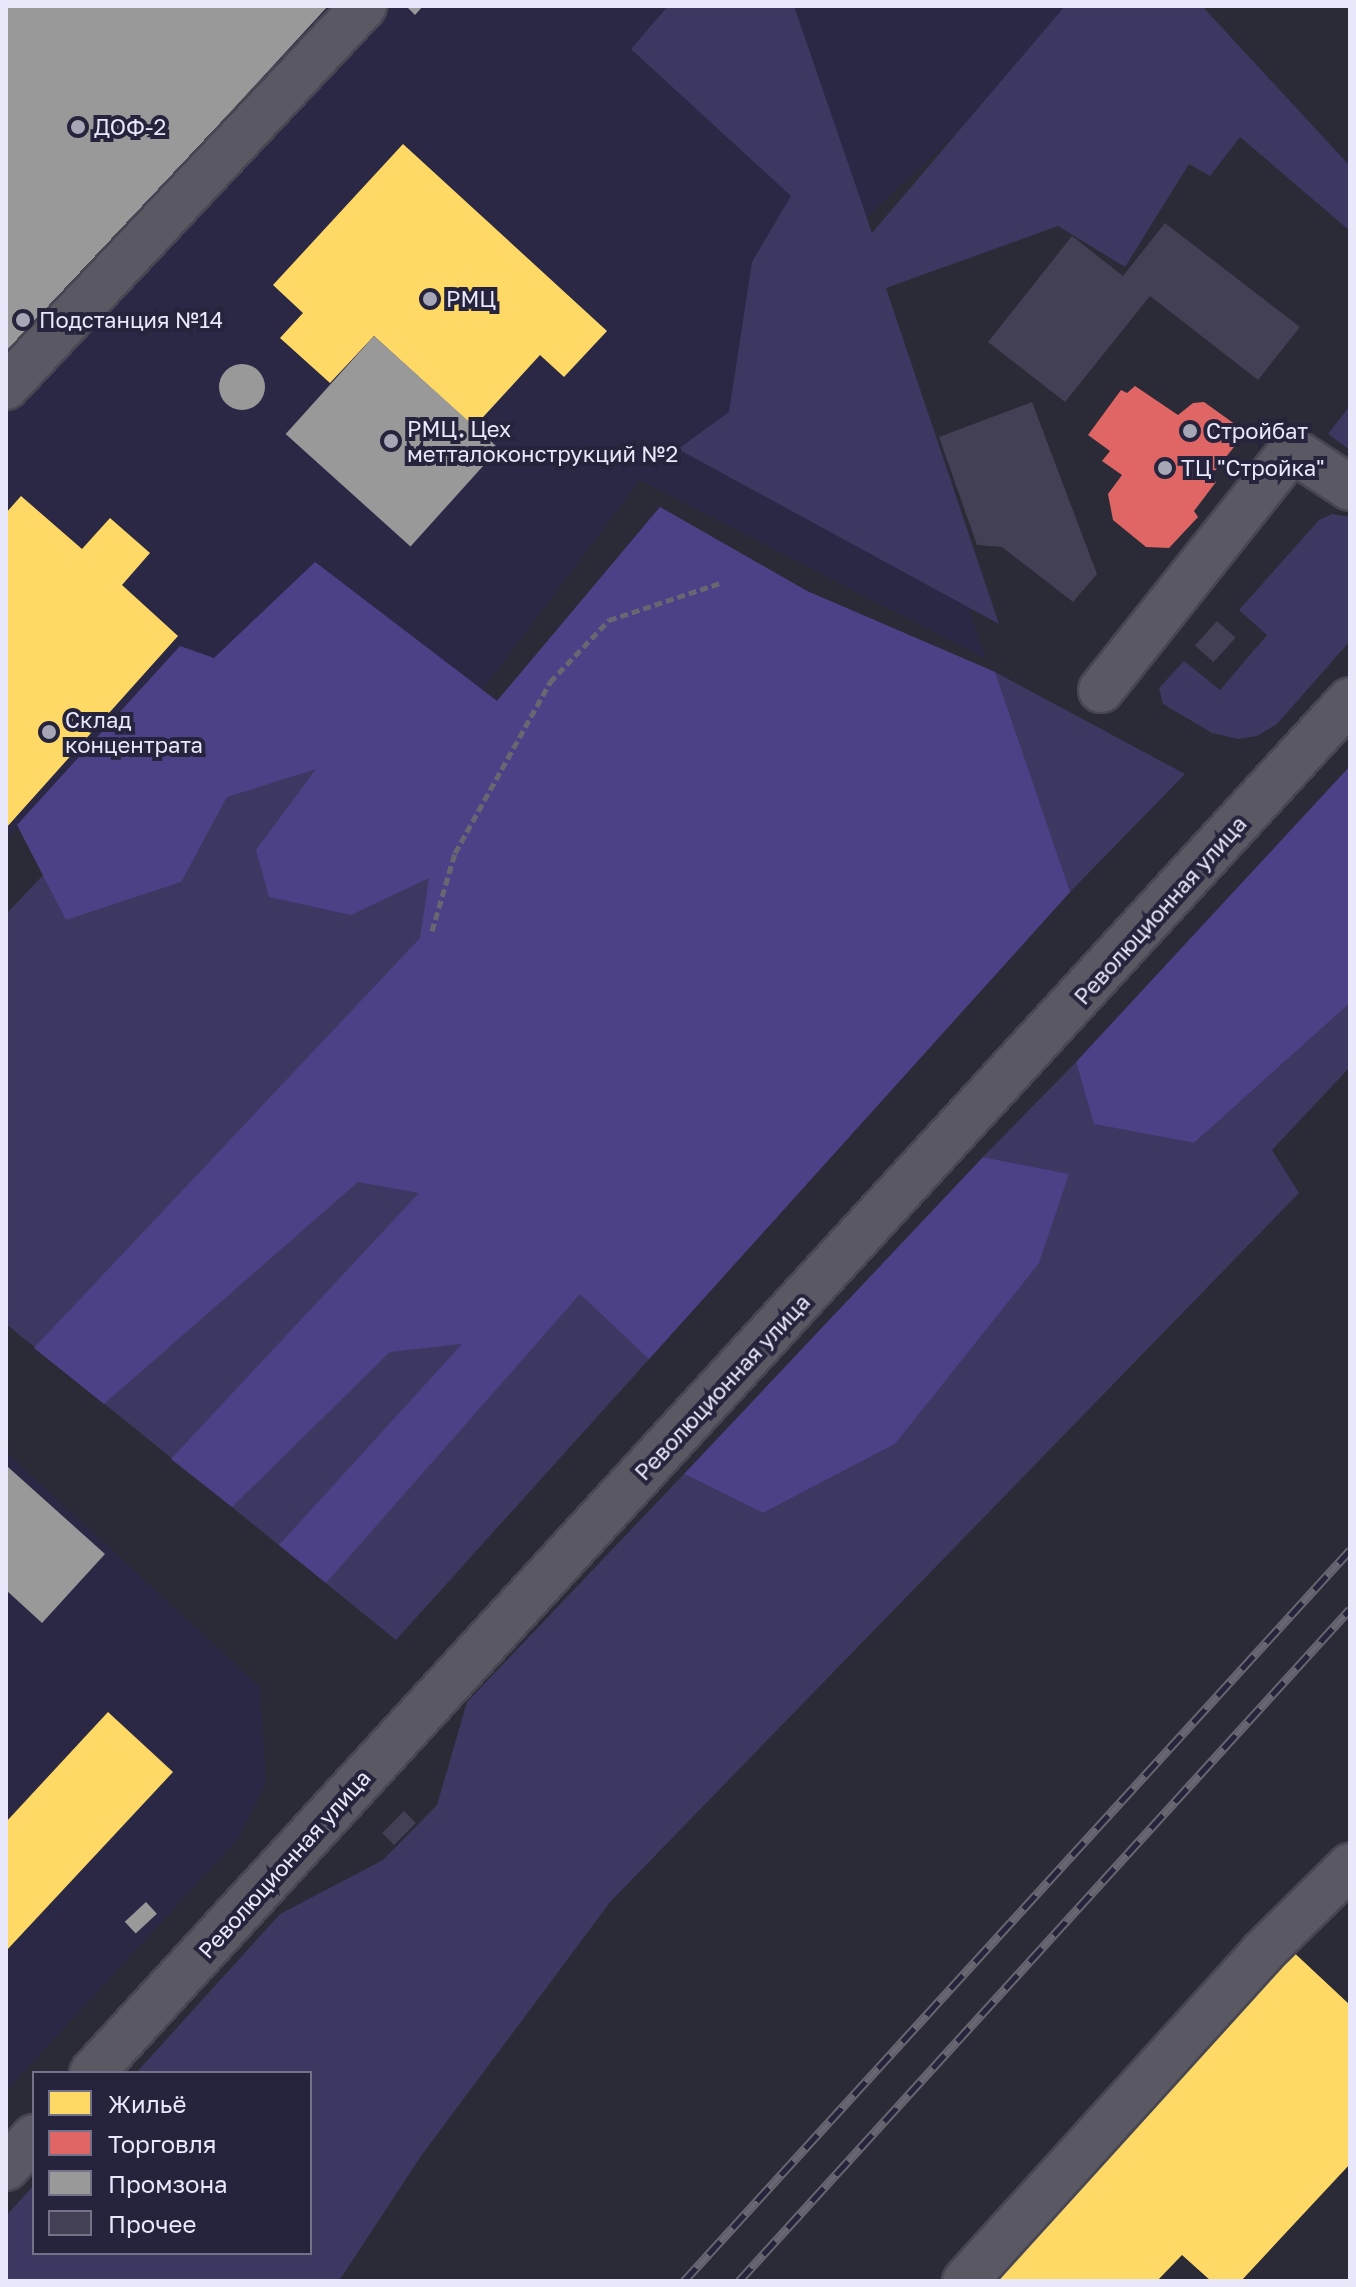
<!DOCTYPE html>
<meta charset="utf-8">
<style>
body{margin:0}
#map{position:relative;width:1356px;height:2287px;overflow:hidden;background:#2b2a37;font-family:"Golos Text",sans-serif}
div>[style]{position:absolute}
.built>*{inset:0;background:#2b2845}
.green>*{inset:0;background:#3c3861}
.forest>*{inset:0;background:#4c4186}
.homes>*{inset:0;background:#ffd966}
.shops>*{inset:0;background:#e06666}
.industry>*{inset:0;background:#999;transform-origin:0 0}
.round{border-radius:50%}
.building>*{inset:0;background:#433f54;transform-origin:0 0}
.path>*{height:5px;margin-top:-2.5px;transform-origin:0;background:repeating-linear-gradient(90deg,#676771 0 8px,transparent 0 12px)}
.roads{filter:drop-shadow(2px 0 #474652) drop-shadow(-2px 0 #474652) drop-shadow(0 2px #474652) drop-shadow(0 -2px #474652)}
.minor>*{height:44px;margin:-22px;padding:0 22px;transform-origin:22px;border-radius:22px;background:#595863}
.rail>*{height:9px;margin-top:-4.5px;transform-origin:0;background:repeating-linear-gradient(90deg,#26243d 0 18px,#676671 0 36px);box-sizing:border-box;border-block:2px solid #676671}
.dots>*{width:22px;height:22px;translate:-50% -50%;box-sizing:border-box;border:4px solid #26243d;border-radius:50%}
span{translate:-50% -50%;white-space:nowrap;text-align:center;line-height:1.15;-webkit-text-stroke:8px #26243d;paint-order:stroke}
.poi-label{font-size:22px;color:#e9e8fa}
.left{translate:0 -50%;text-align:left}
.street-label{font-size:22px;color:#e9e8fa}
.frame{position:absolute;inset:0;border:8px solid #e9e8fa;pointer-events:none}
.legend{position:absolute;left:32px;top:2071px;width:280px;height:184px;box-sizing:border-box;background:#26243d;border:2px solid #747289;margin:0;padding:10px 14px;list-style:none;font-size:24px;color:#e9e8fa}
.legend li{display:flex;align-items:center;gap:16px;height:40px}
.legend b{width:40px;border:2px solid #747289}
</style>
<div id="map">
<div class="built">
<i style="clip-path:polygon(6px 6px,1093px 6px,847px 236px,986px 659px,640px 480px,478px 696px,208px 678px,183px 656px,6px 840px)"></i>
<i style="clip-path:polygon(6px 1452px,260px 1687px,266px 1783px,238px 1839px,6px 2091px)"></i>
</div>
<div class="green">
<i style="clip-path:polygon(668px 6px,794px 6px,872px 233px,1065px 6px,1202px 6px,1350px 166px,1350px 231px,1240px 137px,1210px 176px,1189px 164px,1125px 267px,1058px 226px,886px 288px,999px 624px,678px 449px,729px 412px,752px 262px,791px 196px,631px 49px)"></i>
<i style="clip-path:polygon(1348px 408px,1350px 410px,1350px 450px,1328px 434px)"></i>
<i style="clip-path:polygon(660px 507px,807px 591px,995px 672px,1185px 774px,1070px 892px,396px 1640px,6px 1324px,6px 914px,251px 657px,315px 562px,497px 701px)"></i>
<i style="clip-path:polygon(1332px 514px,1350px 517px,1350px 641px,1277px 724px,1257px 736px,1238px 739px,1212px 733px,1163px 704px,1159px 688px,1184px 661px,1220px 690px,1267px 635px,1239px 610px,1319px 520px)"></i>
<i style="clip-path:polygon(1350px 1003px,1350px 1067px,1272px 1150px,1299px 1193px,611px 1901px,421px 2156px,339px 2281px,6px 2281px,6px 2216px,34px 2185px,34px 2253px,310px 2253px,310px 2073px,136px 2073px,280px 1914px,383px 1860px,437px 1805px,467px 1702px,684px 1474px,763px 1513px,895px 1444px,936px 1391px,1068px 1174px,983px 1157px,1076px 1062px,1095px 1124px,1194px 1143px)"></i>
</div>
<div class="forest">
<i style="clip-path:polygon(660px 507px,807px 591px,995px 672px,1070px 892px,649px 1359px,580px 1294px,326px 1583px,279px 1545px,462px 1344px,390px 1352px,232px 1507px,171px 1459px,419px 1193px,358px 1182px,104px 1404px,34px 1348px,420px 938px,429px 878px,351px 915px,269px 897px,256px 850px,316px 769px,227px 797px,181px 882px,66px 920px,17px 825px,180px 646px,214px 658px,315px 562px,497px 701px)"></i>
<i style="clip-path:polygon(1350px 766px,1350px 1003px,1194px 1143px,1094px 1124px,1076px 1062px)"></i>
<i style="clip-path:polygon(983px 1157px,1069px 1174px,1039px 1263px,895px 1444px,763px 1513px,684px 1474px)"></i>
</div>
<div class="homes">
<i style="clip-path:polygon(403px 144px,607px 331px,564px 377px,540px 355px,474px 427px,374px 336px,330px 383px,280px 338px,303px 313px,273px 285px)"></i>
<i style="clip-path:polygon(21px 496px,82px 549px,110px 518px,150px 553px,122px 585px,178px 636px,6px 828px,6px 513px)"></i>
<i style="clip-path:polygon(108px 1712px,173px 1772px,6px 1951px,6px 1822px)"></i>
<i style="clip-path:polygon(1288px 1947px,1350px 2005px,1350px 2164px,1241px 2281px,1211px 2281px,1182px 2255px,1157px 2281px,977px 2281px)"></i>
</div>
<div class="shops">
<i style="clip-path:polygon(1135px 386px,1178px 415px,1193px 403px,1204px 402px,1246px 432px,1210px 477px,1216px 482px,1194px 511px,1198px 517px,1169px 548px,1146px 547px,1113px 520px,1108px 494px,1122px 475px,1102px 461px,1110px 451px,1088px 435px,1121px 390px,1127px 393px)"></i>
</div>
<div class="industry">
<i style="clip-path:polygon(6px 6px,328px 6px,6px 356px)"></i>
<i style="clip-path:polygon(406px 6px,423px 6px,415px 15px)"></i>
<i style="left:374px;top:336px;width:168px;height:132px;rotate:42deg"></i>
<i class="round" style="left:219px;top:364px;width:46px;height:46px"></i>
<i style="clip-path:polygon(8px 1467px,105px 1554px,42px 1623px,6px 1590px)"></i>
<i style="left:146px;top:1902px;width:16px;height:29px;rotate:47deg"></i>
</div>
<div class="building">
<i style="clip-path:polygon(1165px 223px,1300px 327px,1258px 380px,1150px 296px,1065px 402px,988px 342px,1072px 236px,1123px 276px)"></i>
<i style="clip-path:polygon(1032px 402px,1097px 574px,1073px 602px,1002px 547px,977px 545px,939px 437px)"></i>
<i style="left:1217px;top:621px;width:25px;height:33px;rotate:42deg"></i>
<i style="left:404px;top:1811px;width:17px;height:31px;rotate:45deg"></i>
</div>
<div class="path">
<i style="left:432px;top:931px;width:81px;rotate:-73.6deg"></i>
<i style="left:455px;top:853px;width:196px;rotate:-60.9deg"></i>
<i style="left:550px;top:682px;width:86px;rotate:-46.4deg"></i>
<i style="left:609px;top:620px;width:120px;rotate:-18.4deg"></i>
</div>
<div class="roads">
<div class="minor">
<i style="left:6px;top:387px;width:523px;rotate:-46.78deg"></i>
<i style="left:1101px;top:690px;width:307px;rotate:-51.5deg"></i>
<i style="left:1292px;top:450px;width:69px;rotate:33.2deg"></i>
<i style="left:92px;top:2073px;width:1862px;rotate:-47.5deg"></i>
<i style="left:6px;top:2168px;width:42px;rotate:-47.9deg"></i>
<i style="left:965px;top:2281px;width:442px;rotate:-47.8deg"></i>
<i style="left:1262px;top:1953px;width:124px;rotate:-44.7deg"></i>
</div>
</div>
<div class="rail">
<i style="left:684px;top:2281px;width:989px;rotate:-47.66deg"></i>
<i style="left:739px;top:2281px;width:908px;rotate:-47.72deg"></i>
</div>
<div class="dots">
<i style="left:78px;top:127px;background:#a6a6b6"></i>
<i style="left:430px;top:299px;background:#a6a6b6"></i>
<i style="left:23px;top:320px;background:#a6a6b6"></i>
<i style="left:1190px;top:431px;background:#a6a6b6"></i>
<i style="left:391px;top:441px;background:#a6a6b6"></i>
<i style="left:1165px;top:468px;background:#a6a6b6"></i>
<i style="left:49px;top:732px;background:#a6a6b6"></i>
</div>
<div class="poi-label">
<span class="left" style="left:94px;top:127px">ДОФ-2</span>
<span class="left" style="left:446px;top:299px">РМЦ</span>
<span class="left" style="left:39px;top:320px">Подстанция №14</span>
<span class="left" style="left:407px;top:441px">РМЦ. Цех<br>метталоконструкций №2</span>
<span class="left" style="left:1206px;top:431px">Стройбат</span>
<span class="left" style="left:1181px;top:468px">ТЦ "Стройка"</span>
<span class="left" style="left:65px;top:732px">Склад<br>концентрата</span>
</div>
<div class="street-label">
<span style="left:1160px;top:910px;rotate:-48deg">Революционная улица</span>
<span style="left:722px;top:1387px;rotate:-47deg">Революционная улица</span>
<span style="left:284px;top:1864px;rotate:-48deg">Революционная улица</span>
</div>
<div class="frame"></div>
<ul class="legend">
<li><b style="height:22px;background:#ffd966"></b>Жильё</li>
<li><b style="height:22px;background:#e06666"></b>Торговля</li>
<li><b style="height:22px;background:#999"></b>Промзона</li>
<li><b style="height:22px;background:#433f54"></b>Прочее</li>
</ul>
</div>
